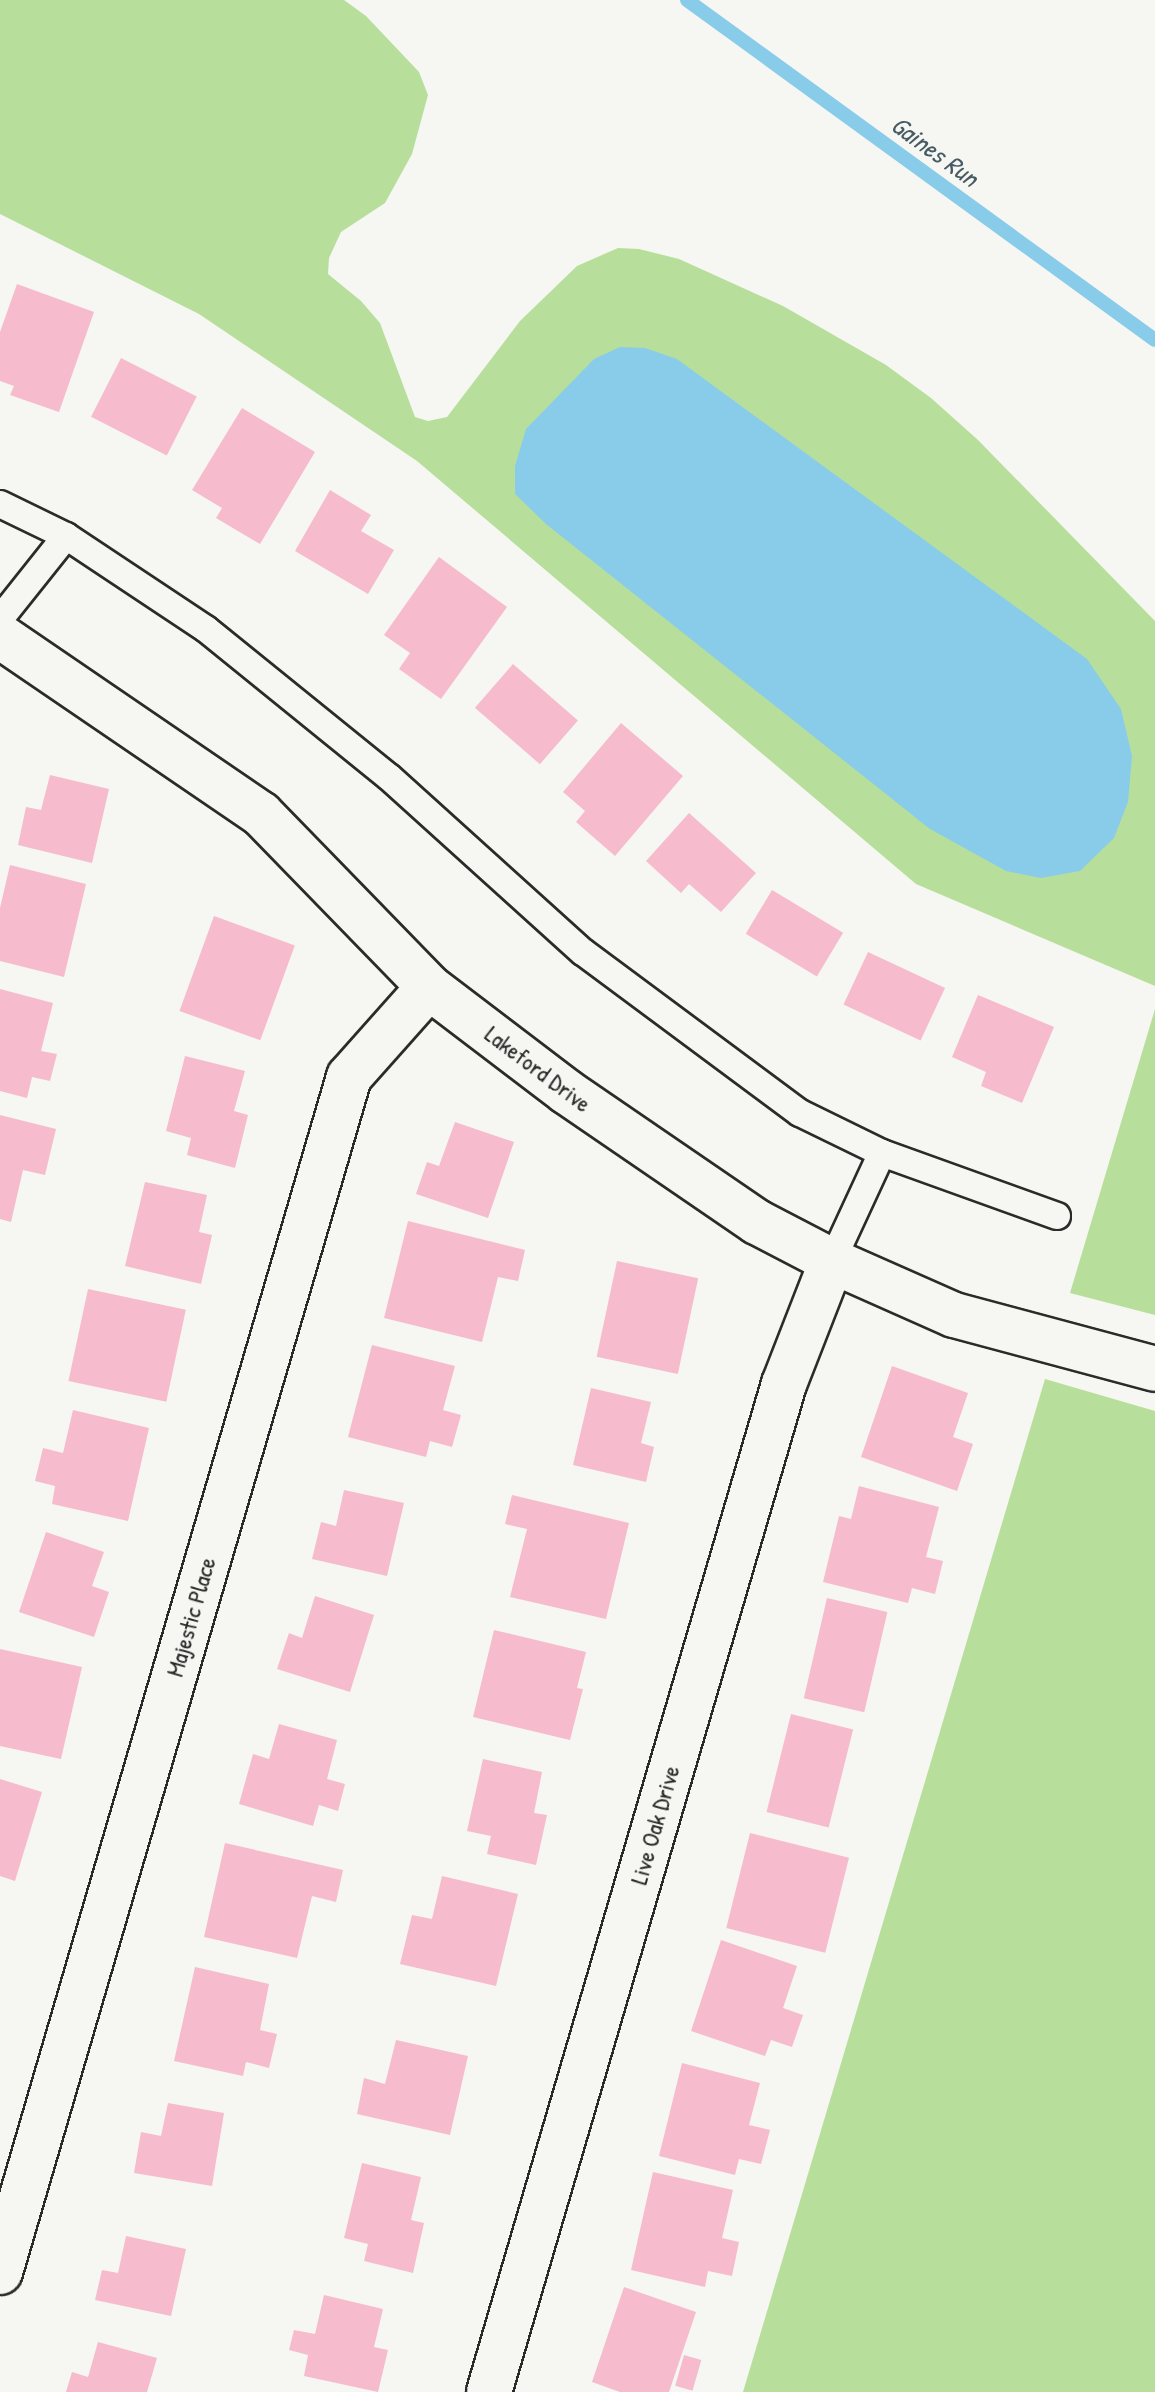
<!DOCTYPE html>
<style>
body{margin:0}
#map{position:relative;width:1155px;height:2392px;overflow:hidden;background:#f6f6f2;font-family:"Patrick Hand",sans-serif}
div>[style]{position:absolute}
.green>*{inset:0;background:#b7df9b}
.water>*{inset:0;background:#88ccea}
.stream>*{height:14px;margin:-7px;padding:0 7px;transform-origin:7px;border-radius:7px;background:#88ccea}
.building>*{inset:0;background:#f6bcce;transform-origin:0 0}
.roads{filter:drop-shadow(2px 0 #2b2b2b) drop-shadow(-2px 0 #2b2b2b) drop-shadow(0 2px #2b2b2b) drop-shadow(0 -2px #2b2b2b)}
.lane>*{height:26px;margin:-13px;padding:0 13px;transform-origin:13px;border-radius:13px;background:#f6f6f2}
.street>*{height:44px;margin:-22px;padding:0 22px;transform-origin:22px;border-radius:22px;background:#f6f6f2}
span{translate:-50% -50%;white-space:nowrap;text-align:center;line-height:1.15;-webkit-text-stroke:6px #f6f6f2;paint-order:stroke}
.street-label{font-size:24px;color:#2b2b2b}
.water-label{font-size:26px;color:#475b64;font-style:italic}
</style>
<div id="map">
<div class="green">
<i style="clip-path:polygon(0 0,344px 0,366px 16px,419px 72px,428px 95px,412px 154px,385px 203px,341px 232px,329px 258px,328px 274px,361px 301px,380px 323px,415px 417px,428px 421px,447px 417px,520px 321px,577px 266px,618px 248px,639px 249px,679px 259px,783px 306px,886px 365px,931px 398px,978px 440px,1155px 621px,1155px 986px,916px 884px,417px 461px,199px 314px,0 214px)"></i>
<i style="clip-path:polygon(1155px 1009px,1155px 1315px,1070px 1293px)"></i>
<i style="clip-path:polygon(1045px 1379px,1155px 1411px,1155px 2392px,743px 2392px)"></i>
</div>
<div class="water">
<i style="clip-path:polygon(620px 347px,645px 348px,677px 359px,1087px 659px,1121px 709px,1132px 756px,1128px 802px,1114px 838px,1080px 871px,1041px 878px,1006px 871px,930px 829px,546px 524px,515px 494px,515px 466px,526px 429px,594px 359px)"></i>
</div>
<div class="stream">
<i style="left:687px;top:0;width:578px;rotate:36deg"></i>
</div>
<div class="building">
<i style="clip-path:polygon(17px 284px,94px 312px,59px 412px,10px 395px,14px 386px,0 381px,0 332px)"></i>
<i style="left:121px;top:358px;width:85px;height:66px;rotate:27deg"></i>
<i style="clip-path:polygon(242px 408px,315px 452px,260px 544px,216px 518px,222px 508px,192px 490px)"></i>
<i style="clip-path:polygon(330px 490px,371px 515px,361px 531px,394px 550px,368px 594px,295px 551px)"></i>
<i style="clip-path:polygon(439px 557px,507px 607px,441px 699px,399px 669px,410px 653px,384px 635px)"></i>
<i style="left:513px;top:664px;width:86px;height:58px;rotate:41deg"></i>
<i style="clip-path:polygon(621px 723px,683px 776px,615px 856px,576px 822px,585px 811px,563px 792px)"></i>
<i style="clip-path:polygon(50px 775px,109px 789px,92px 863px,18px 845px,26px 807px,41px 810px)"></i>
<i style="clip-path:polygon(689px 813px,756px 873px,721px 912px,689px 884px,681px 893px,646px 861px)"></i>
<i style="clip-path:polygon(10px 865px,86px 884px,64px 977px,0 961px,0 908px)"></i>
<i style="left:772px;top:890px;width:83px;height:51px;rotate:31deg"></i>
<i style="left:214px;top:916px;width:86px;height:101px;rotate:20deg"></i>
<i style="left:868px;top:952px;width:85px;height:58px;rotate:25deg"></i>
<i style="clip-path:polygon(0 989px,53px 1003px,41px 1051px,57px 1054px,50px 1081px,32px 1077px,27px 1098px,0 1091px)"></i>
<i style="clip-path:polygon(978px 995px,1054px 1027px,1022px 1103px,981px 1086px,986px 1072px,952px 1057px)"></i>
<i style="clip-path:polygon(185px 1056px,245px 1071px,234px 1111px,248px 1115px,235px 1168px,187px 1155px,191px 1138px,166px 1131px)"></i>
<i style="clip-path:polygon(0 1115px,56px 1129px,45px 1175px,23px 1170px,11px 1222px,0 1219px)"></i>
<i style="clip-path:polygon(455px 1122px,514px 1142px,488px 1218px,416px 1194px,427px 1162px,439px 1166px)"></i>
<i style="clip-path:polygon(145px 1182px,207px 1195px,199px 1232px,212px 1235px,201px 1284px,125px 1266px)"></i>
<i style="clip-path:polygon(408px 1221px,525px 1250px,518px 1281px,498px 1277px,482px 1342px,384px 1318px)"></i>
<i style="left:617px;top:1261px;width:83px;height:98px;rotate:12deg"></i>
<i style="left:88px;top:1289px;width:100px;height:94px;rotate:12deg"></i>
<i style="clip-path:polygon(372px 1345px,455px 1366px,443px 1410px,461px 1415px,452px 1447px,430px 1441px,426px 1457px,348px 1437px)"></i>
<i style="clip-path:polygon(892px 1366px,968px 1393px,953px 1437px,973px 1444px,957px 1491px,861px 1457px)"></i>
<i style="clip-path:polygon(591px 1388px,651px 1402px,641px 1443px,654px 1447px,646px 1482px,573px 1465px)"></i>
<i style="clip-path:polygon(73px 1410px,149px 1428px,128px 1521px,52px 1504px,55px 1486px,35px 1481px,43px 1448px,63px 1453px)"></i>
<i style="clip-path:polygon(859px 1486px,939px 1507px,926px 1557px,943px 1561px,935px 1594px,912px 1588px,908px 1603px,823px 1582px,839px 1516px,851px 1519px)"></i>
<i style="clip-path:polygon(344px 1490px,404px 1503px,387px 1576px,312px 1559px,321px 1522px,336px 1526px)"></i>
<i style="clip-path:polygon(512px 1495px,629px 1523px,606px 1619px,510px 1597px,527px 1529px,505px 1524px)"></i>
<i style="clip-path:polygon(46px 1532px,104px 1552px,92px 1586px,109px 1592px,94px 1637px,19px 1612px)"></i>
<i style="clip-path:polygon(315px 1596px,374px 1615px,350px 1692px,277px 1669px,289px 1633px,302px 1638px)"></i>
<i style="left:827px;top:1598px;width:62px;height:103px;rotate:13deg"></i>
<i style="clip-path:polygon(494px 1630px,586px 1652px,577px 1688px,583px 1689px,570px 1740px,473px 1717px)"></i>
<i style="clip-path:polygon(0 1649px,82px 1667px,61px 1759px,0 1746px)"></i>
<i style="left:791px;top:1714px;width:64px;height:101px;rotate:14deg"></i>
<i style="clip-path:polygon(279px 1724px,337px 1740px,327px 1779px,345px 1784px,338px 1811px,319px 1805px,313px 1826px,239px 1804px,253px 1754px,269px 1759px)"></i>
<i style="clip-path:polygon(483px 1759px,542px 1772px,534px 1813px,547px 1815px,536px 1865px,487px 1854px,491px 1836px,467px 1831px)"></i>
<i style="clip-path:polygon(0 1779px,42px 1792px,15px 1881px,0 1876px)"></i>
<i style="left:750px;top:1833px;width:102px;height:98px;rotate:14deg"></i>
<i style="clip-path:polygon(225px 1843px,343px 1870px,336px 1902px,312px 1896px,297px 1958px,204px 1937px)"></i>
<i style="clip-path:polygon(442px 1876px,518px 1894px,496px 1986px,400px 1964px,412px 1915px,432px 1919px)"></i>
<i style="clip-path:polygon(721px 1940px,797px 1966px,783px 2008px,803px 2015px,792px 2047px,771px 2040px,765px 2056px,691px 2031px)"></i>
<i style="clip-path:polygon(195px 1967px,269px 1984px,260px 2030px,277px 2034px,269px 2068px,246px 2062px,243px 2076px,174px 2061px)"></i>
<i style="clip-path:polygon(396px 2040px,468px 2056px,450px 2135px,357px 2114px,364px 2078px,385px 2084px)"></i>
<i style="clip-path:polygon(682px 2063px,760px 2083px,749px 2125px,770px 2130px,761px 2164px,739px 2159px,735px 2175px,659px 2156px)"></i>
<i style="clip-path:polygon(168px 2103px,224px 2113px,212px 2186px,134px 2173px,141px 2132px,161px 2136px)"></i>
<i style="clip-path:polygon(362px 2163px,421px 2177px,411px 2220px,424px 2223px,413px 2273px,364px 2261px,368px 2244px,344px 2238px)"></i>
<i style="clip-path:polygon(653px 2172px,733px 2190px,722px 2238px,739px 2242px,732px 2276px,708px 2271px,705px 2287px,631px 2270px)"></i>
<i style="clip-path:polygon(126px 2236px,186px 2249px,171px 2316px,95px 2300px,102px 2270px,118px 2273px)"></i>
<i style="clip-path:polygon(624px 2287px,696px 2312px,669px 2392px,620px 2392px,592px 2382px)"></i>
<i style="clip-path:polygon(324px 2295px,383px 2309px,374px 2347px,388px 2350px,378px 2392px,304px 2376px,308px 2355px,289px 2350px,294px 2330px,315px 2334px)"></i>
<i style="clip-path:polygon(98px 2342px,157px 2358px,147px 2392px,66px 2392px,72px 2372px,88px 2377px)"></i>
<i style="left:684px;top:2355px;width:18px;height:32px;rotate:16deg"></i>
</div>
<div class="roads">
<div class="lane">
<i style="left:0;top:504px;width:73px;rotate:25.9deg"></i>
<i style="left:66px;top:536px;width:168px;rotate:33.6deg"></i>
<i style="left:206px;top:629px;width:235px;rotate:39deg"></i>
<i style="left:389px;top:777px;width:261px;rotate:42.1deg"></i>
<i style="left:583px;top:952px;width:270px;rotate:36.6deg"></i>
<i style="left:800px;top:1113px;width:91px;rotate:26deg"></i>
<i style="left:882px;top:1153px;width:186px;rotate:19.8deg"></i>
<i style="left:0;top:619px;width:106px;rotate:-51.5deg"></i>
<i style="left:832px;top:1261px;width:119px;rotate:-65.2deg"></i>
</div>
<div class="street">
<i style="left:0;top:636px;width:316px;rotate:34.3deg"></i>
<i style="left:261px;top:814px;width:241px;rotate:45.8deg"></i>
<i style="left:429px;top:987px;width:173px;rotate:37.3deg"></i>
<i style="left:567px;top:1092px;width:230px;rotate:34.4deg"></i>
<i style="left:757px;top:1222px;width:85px;rotate:27.5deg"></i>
<i style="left:832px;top:1261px;width:133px;rotate:23.9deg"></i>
<i style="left:954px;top:1315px;width:208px;rotate:15deg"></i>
<i style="left:0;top:2272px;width:1245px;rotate:-73.72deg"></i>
<i style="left:349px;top:1077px;width:120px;rotate:-48.4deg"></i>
<i style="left:489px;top:2392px;width:1050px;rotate:-73.69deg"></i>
<i style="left:784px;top:1384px;width:132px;rotate:-68.7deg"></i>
</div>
</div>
<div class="street-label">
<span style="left:538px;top:1069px;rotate:37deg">Lakeford Drive</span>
<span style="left:191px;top:1617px;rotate:-74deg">Majestic Place</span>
<span style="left:655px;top:1825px;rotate:-74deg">Live Oak Drive</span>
</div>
<div class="water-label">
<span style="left:935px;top:151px;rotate:36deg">Gaines Run</span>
</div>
</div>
